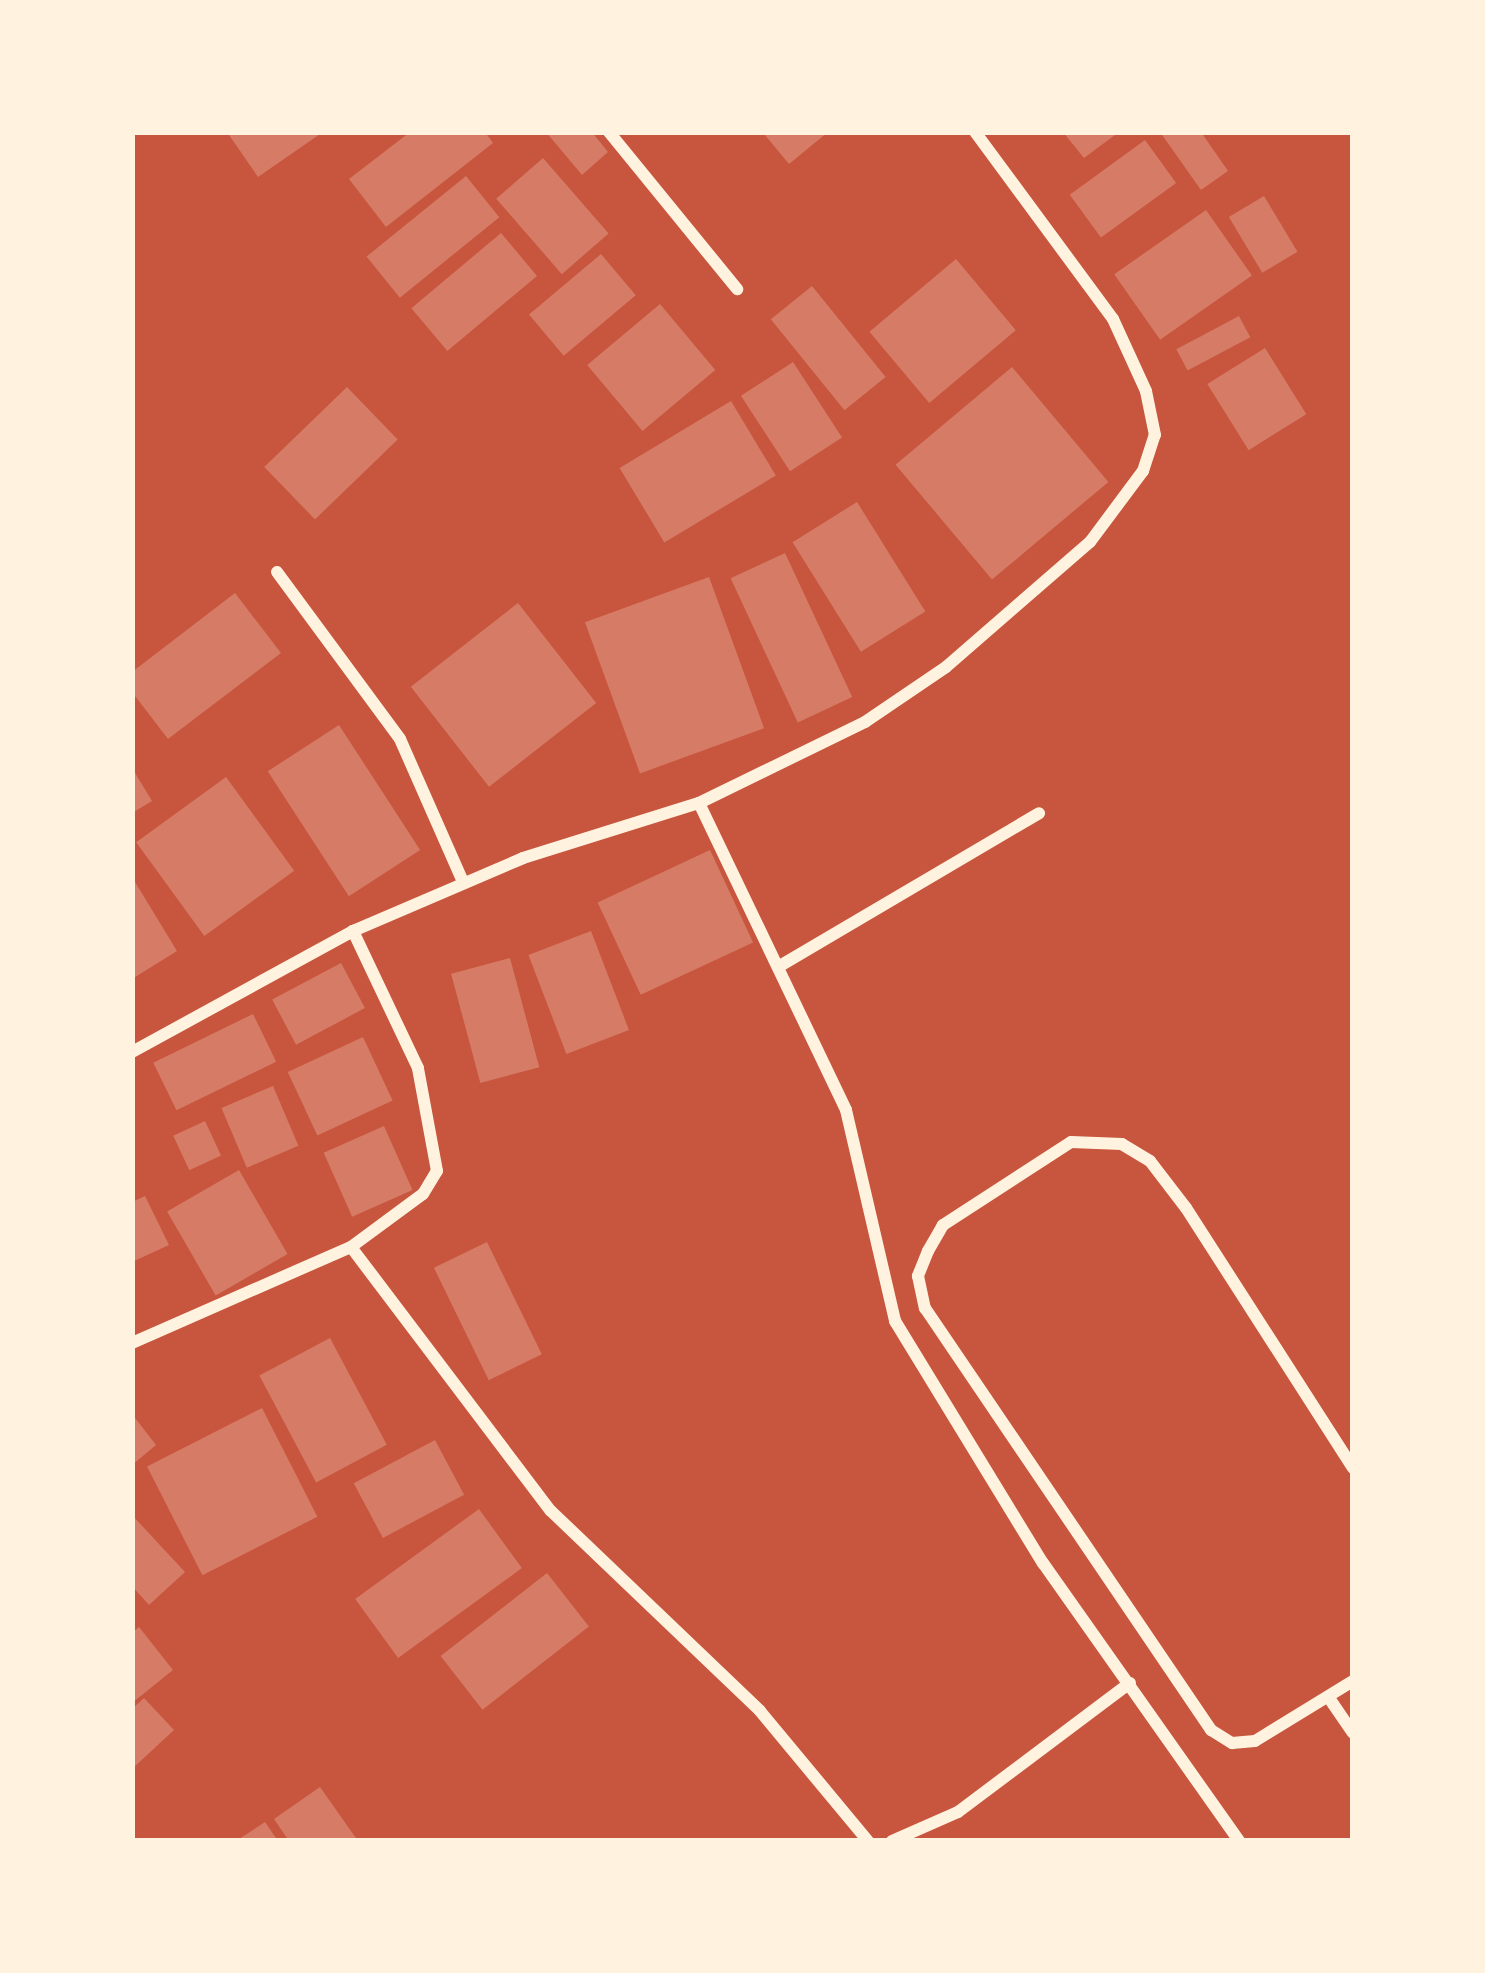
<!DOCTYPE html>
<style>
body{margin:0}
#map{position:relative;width:1485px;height:1973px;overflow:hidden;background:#c8553d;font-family:"Alegreya Sans",sans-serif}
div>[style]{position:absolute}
.building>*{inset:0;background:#d67c66;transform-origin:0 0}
.minor>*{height:12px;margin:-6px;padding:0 6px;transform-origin:6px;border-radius:6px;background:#fff3e0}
span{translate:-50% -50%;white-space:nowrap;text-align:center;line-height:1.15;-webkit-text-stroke:10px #fff3e0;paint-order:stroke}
.frame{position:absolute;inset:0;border:135px solid #fff3e0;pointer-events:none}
</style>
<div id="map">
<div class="building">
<i style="clip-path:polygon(227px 132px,323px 132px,258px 177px)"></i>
<i style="clip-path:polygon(410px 132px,485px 132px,493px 143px,386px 227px,349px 179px)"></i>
<i style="clip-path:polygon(546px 132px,592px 132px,608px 152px,582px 175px)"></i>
<i style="clip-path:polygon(828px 132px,789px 164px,765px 135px,769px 132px)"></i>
<i style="clip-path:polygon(1063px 132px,1119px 132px,1084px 158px)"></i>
<i style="clip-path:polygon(1160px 132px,1201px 132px,1228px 171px,1201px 190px)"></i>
<i style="left:1145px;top:140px;width:53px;height:93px;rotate:54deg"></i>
<i style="left:543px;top:158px;width:100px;height:62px;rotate:49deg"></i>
<i style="left:466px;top:176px;width:53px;height:128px;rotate:51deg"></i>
<i style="left:1264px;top:196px;width:65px;height:41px;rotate:59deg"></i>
<i style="left:1206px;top:210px;width:80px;height:112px;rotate:55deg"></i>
<i style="left:501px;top:233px;width:56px;height:117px;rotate:50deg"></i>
<i style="left:601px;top:254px;width:54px;height:94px;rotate:50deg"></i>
<i style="left:956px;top:259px;width:93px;height:113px;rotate:50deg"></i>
<i style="left:812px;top:286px;width:117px;height:53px;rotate:51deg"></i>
<i style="left:660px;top:304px;width:86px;height:95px;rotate:50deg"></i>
<i style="left:1239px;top:316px;width:24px;height:71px;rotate:62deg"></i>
<i style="left:1265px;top:348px;width:78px;height:68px;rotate:58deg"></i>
<i style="left:793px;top:362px;width:90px;height:62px;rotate:57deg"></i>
<i style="left:1012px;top:367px;width:150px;height:152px;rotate:50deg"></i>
<i style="left:347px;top:387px;width:73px;height:115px;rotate:46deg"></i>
<i style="left:731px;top:401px;width:87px;height:130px;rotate:59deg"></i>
<i style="left:857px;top:502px;width:129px;height:76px;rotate:58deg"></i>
<i style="left:785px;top:553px;width:159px;height:60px;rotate:65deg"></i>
<i style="left:709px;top:577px;width:161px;height:132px;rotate:70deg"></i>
<i style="clip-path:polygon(235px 593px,281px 653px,168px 739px,132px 692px,132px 672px)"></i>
<i style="left:518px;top:603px;width:127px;height:136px;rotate:52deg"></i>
<i style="left:339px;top:725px;width:149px;height:85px;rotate:57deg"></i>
<i style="clip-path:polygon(132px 768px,152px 801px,132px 813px)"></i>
<i style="left:226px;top:777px;width:116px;height:111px;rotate:54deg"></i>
<i style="left:710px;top:850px;width:102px;height:124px;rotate:65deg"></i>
<i style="clip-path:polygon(132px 877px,177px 951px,132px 979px)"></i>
<i style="left:591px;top:931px;width:106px;height:67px;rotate:69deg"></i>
<i style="left:510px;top:958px;width:113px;height:61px;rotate:75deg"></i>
<i style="left:341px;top:963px;width:51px;height:78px;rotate:62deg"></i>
<i style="left:253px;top:1014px;width:53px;height:111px;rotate:64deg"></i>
<i style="left:363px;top:1037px;width:70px;height:83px;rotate:65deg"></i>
<i style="left:273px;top:1086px;width:65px;height:56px;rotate:67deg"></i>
<i style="left:205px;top:1121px;width:38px;height:35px;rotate:65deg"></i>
<i style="left:384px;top:1126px;width:70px;height:66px;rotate:66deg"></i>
<i style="left:239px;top:1170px;width:97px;height:83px;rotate:60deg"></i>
<i style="clip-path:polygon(145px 1196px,169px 1245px,132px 1262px,132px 1202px)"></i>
<i style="left:487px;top:1242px;width:125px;height:59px;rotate:64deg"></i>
<i style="left:330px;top:1338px;width:121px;height:80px;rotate:62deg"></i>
<i style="left:262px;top:1408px;width:122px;height:129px;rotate:63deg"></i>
<i style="clip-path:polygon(132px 1414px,156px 1445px,132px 1465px)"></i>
<i style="left:435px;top:1440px;width:62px;height:92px;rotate:62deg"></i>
<i style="left:479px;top:1509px;width:73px;height:153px;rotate:54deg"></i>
<i style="clip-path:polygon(132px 1515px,185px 1572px,149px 1605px,132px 1586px)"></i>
<i style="left:547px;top:1573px;width:68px;height:135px;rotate:52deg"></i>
<i style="clip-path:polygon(139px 1627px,173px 1670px,132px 1703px,132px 1633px)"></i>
<i style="clip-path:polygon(144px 1698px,174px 1730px,132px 1769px,132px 1709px)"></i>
<i style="clip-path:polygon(320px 1787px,358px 1841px,289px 1841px,274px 1819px)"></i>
<i style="clip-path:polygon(265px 1822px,278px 1841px,236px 1841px)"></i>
</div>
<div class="minor">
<i style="left:609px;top:132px;width:203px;rotate:50.8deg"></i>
<i style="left:277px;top:572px;width:207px;rotate:53.6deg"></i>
<i style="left:400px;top:739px;width:156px;rotate:66.2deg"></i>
<i style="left:699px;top:803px;width:340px;rotate:64.4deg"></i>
<i style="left:846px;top:1110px;width:217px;rotate:76.9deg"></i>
<i style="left:895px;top:1321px;width:284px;rotate:58.6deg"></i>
<i style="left:1043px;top:1563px;width:340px;rotate:54.8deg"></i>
<i style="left:778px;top:967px;width:303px;rotate:-30.5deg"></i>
<i style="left:132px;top:1052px;width:252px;rotate:-28.7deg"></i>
<i style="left:351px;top:1247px;width:331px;rotate:52.9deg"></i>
<i style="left:551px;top:1511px;width:289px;rotate:43.7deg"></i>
<i style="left:760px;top:1711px;width:169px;rotate:50.3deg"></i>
<i style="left:132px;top:1343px;width:239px;rotate:-23.7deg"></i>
<i style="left:351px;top:1247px;width:89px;rotate:-36.4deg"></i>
<i style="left:423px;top:1194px;width:27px;rotate:-59deg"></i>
<i style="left:437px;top:1171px;width:105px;rotate:-100.5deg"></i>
<i style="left:418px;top:1068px;width:152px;rotate:-115.4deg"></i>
<i style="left:353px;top:931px;width:185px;rotate:-23.2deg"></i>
<i style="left:523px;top:858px;width:184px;rotate:-17.4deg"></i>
<i style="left:699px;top:803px;width:185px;rotate:-26deg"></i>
<i style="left:865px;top:722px;width:98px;rotate:-34.2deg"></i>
<i style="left:946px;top:667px;width:191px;rotate:-41deg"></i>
<i style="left:1090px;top:542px;width:89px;rotate:-53.3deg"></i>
<i style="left:1143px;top:471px;width:38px;rotate:-72deg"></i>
<i style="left:1155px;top:435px;width:45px;rotate:-101.6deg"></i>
<i style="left:1146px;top:391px;width:79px;rotate:-114.6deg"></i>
<i style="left:1113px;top:319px;width:232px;rotate:-126.4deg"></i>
<i style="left:1353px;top:1468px;width:309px;rotate:-122.7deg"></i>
<i style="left:1186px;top:1208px;width:59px;rotate:-127.5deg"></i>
<i style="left:1150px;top:1161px;width:33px;rotate:-149deg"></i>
<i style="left:1122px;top:1144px;width:51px;rotate:-177.8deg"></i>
<i style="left:1071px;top:1142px;width:153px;rotate:147deg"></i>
<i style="left:943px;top:1225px;width:30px;rotate:120deg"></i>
<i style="left:928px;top:1251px;width:27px;rotate:112deg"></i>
<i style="left:918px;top:1276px;width:33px;rotate:78deg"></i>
<i style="left:925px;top:1308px;width:510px;rotate:55.87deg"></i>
<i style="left:1211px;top:1730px;width:25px;rotate:32deg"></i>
<i style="left:1232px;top:1743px;width:23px;rotate:-5deg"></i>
<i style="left:1255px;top:1741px;width:115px;rotate:-31.5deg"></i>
<i style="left:1329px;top:1698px;width:42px;rotate:55.6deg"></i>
<i style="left:892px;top:1841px;width:72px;rotate:-23.7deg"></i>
<i style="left:958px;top:1812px;width:215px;rotate:-36.9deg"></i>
</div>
<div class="frame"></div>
</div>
